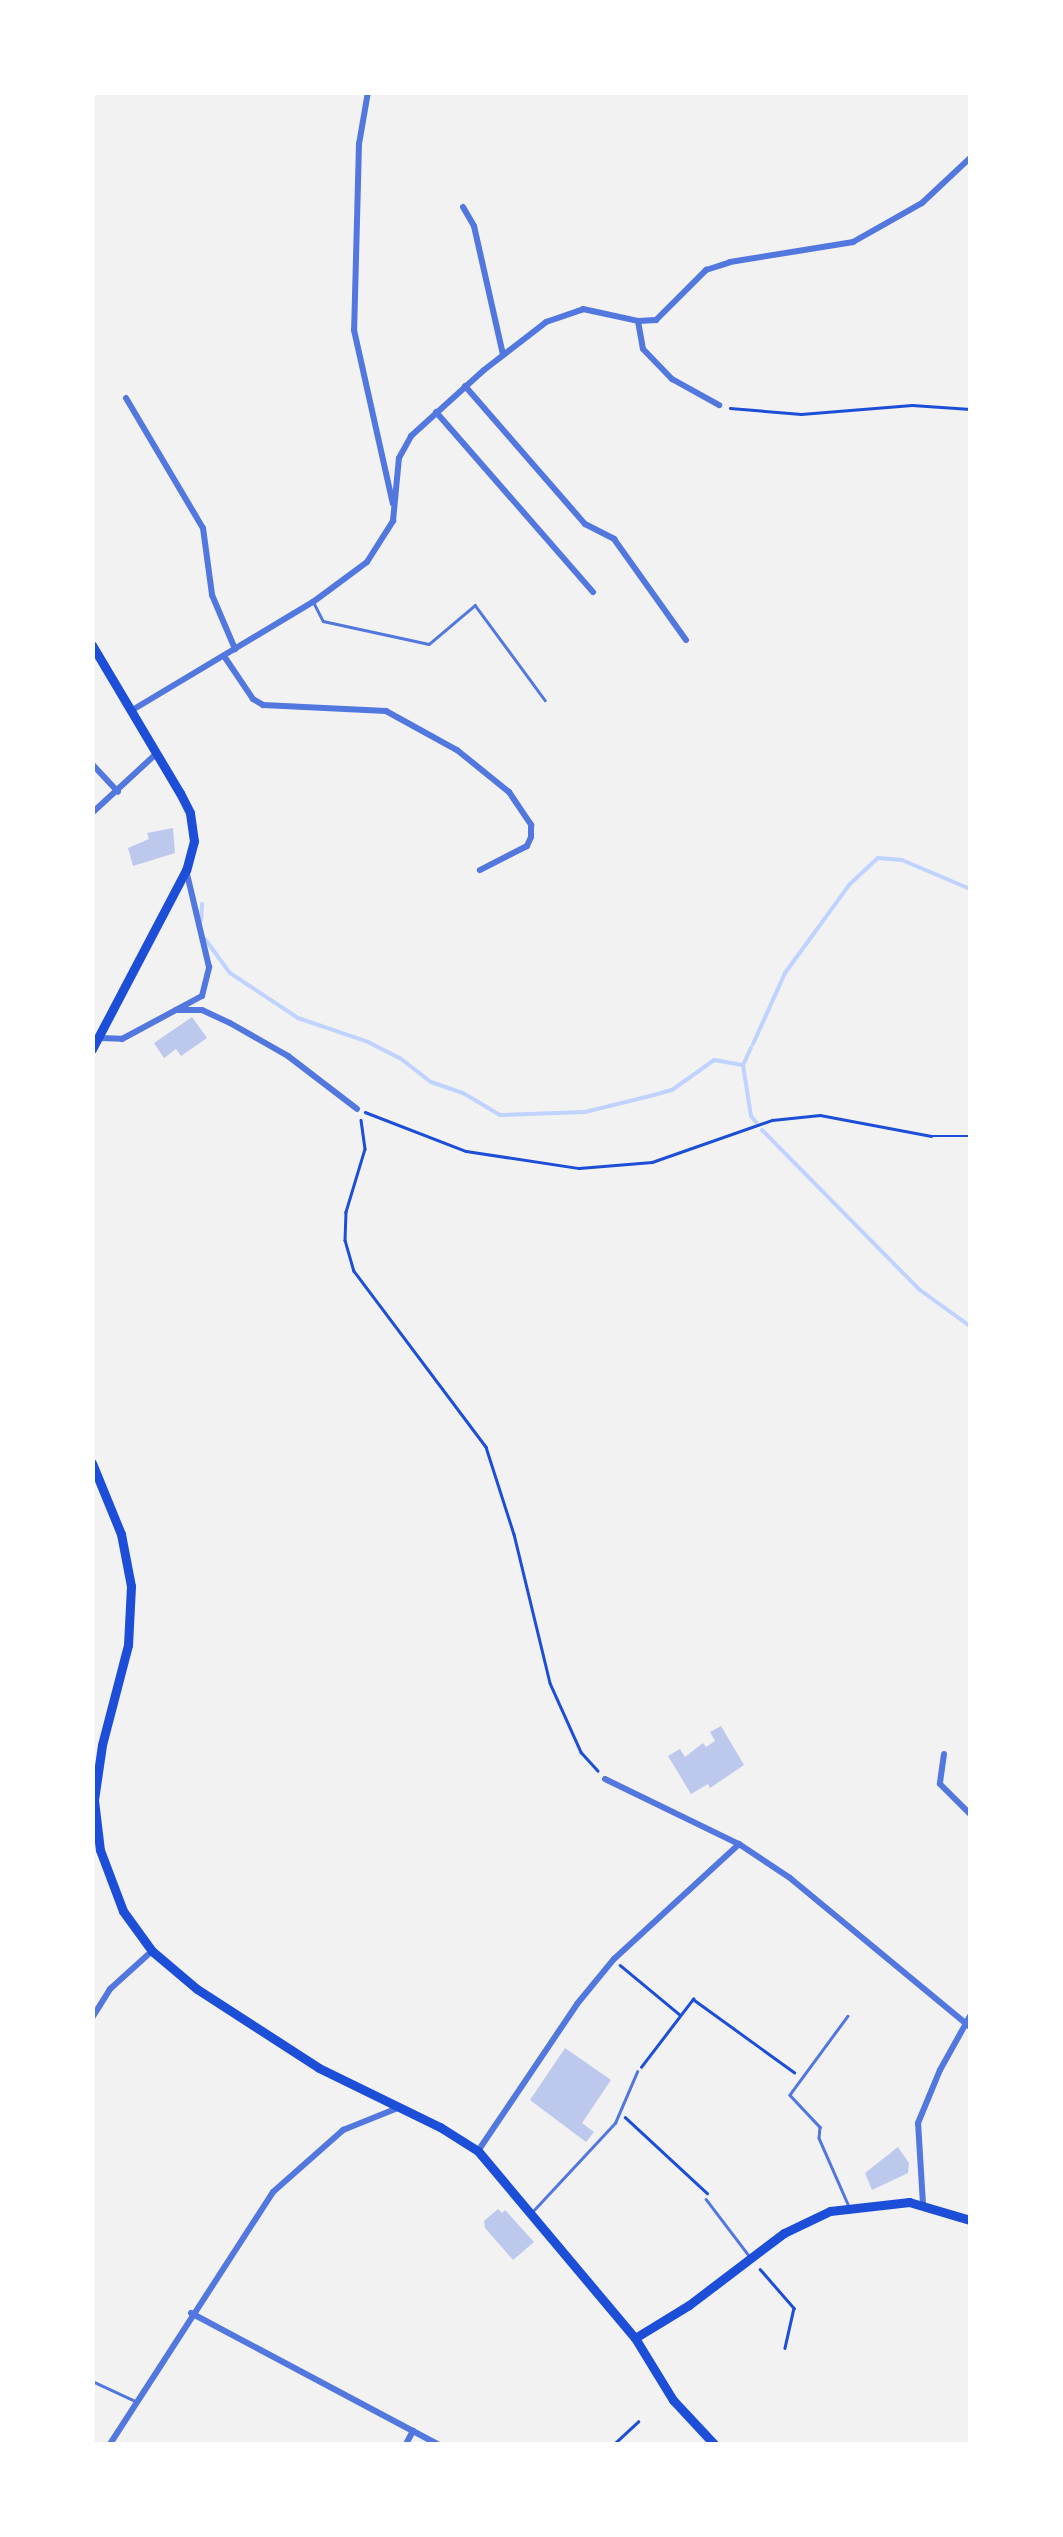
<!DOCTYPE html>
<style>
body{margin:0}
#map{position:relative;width:1063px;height:2537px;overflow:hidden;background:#f2f2f2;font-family:"Public Sans",sans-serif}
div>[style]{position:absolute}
.stream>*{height:4px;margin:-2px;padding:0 2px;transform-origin:2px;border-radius:2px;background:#bfd3fe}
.building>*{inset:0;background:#bdc9ec}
.path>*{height:2.5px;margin:-1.25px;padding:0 1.25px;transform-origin:1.25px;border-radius:1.25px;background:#1d4ed8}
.service>*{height:2.5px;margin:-1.25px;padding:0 1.25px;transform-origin:1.25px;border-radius:1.25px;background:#5277de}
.minor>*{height:6px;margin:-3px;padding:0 3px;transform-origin:3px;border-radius:3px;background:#5277de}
.secondary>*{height:9px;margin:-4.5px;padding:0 4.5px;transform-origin:4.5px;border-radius:4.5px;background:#1d4ed8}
span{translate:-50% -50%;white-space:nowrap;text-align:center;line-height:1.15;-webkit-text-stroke:10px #fff;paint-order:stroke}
.frame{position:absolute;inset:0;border:95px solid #fff;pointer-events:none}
</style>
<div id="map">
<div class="stream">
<i style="left:201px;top:920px;width:16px;rotate:-86deg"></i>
<i style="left:205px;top:939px;width:42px;rotate:53.7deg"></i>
<i style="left:230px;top:973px;width:82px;rotate:33.5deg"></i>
<i style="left:298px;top:1018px;width:74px;rotate:18.9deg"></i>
<i style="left:368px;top:1042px;width:36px;rotate:27deg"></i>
<i style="left:400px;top:1058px;width:39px;rotate:38deg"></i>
<i style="left:431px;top:1082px;width:34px;rotate:19deg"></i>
<i style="left:463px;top:1093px;width:43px;rotate:30.7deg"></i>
<i style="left:500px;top:1115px;width:85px;rotate:-2deg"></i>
<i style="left:585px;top:1112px;width:71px;rotate:-13.8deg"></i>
<i style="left:654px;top:1095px;width:19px;rotate:-16deg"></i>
<i style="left:672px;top:1090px;width:52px;rotate:-35.5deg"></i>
<i style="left:714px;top:1060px;width:29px;rotate:10deg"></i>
<i style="left:743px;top:1065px;width:52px;rotate:81.1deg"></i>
<i style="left:751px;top:1116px;width:8px;rotate:50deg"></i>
<i style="left:753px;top:1044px;width:78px;rotate:-65.7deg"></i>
<i style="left:785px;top:973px;width:110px;rotate:-53.9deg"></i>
<i style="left:850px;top:884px;width:38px;rotate:-43deg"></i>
<i style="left:878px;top:858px;width:24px;rotate:5deg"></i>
<i style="left:902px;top:860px;width:74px;rotate:23.1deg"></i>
<i style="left:743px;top:1065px;width:19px;rotate:-65deg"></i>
<i style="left:762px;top:1130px;width:225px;rotate:45.4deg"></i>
<i style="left:920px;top:1290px;width:62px;rotate:35.8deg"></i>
</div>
<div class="building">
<i style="clip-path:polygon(173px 828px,175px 853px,133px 866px,128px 848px,149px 839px,147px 833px)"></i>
<i style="clip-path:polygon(192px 1017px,207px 1038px,181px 1056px,176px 1049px,164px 1058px,154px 1043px)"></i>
<i style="clip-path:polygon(721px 1726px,744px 1765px,710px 1788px,708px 1784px,691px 1794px,668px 1756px,680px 1749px,685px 1757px,703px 1743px,706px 1747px,715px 1741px,710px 1732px)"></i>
<i style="clip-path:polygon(565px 2048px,611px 2080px,582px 2123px,594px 2132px,586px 2142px,530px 2100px)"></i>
<i style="clip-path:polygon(898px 2147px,909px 2163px,908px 2173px,872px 2190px,865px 2173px)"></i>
<i style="clip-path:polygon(498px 2209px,502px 2213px,505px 2210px,534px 2242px,513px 2260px,485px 2228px,484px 2221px)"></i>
</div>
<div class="path">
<i style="left:730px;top:408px;width:71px;rotate:4.8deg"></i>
<i style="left:801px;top:414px;width:111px;rotate:-4.6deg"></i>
<i style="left:912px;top:405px;width:58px;rotate:3.9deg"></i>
<i style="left:365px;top:1112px;width:108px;rotate:21.1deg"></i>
<i style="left:466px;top:1151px;width:114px;rotate:8.6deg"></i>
<i style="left:579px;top:1168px;width:73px;rotate:-4.7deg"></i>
<i style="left:652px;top:1162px;width:127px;rotate:-19.3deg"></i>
<i style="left:772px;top:1120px;width:48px;rotate:-5.9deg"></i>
<i style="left:820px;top:1115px;width:113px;rotate:10.7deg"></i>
<i style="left:931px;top:1136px;width:39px"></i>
<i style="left:361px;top:1120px;width:29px;rotate:82deg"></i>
<i style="left:365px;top:1149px;width:66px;rotate:106.8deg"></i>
<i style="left:346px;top:1212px;width:28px;rotate:92deg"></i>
<i style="left:345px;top:1240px;width:32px;rotate:74deg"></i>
<i style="left:354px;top:1271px;width:220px;rotate:53.1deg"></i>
<i style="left:486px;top:1447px;width:91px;rotate:72.2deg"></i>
<i style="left:514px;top:1534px;width:153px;rotate:76.4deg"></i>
<i style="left:550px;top:1683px;width:76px;rotate:65.8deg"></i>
<i style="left:581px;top:1752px;width:25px;rotate:48deg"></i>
<i style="left:620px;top:1965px;width:77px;rotate:39.7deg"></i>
<i style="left:641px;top:2067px;width:86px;rotate:-52.6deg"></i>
<i style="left:693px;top:1999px;width:125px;rotate:35.9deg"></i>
<i style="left:625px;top:2117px;width:112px;rotate:42.8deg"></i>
<i style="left:760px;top:2269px;width:52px;rotate:48.9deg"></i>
<i style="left:794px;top:2308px;width:41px;rotate:102.7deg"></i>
<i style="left:614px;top:2444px;width:33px;rotate:-43deg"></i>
</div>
<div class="service">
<i style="left:314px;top:603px;width:20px;rotate:63deg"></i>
<i style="left:323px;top:621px;width:108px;rotate:12.2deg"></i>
<i style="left:429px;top:644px;width:60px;rotate:-40.3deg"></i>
<i style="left:475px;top:605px;width:118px;rotate:53.6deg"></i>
<i style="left:848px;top:2016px;width:98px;rotate:126.3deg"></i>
<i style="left:790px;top:2095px;width:44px;rotate:46.8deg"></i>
<i style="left:820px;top:2127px;width:11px;rotate:95deg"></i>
<i style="left:819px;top:2138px;width:72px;rotate:66.3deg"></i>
<i style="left:706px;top:2199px;width:73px;rotate:52.8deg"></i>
<i style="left:532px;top:2212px;width:122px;rotate:-47deg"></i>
<i style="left:615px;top:2123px;width:56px;rotate:-66.7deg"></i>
<i style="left:92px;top:2381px;width:47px;rotate:24.9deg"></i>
</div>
<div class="minor">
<i style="left:368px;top:92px;width:53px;rotate:99.8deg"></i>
<i style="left:359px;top:144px;width:186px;rotate:91.5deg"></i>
<i style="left:354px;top:330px;width:178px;rotate:77.4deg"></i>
<i style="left:463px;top:207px;width:22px;rotate:60deg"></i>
<i style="left:474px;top:226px;width:132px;rotate:77.3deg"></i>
<i style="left:638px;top:321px;width:28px;rotate:80deg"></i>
<i style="left:643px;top:349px;width:42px;rotate:46deg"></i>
<i style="left:672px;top:379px;width:54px;rotate:29deg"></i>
<i style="left:465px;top:386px;width:183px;rotate:49deg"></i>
<i style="left:585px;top:524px;width:33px;rotate:27deg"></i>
<i style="left:614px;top:539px;width:124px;rotate:54.5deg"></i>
<i style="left:126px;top:398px;width:151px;rotate:59.4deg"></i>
<i style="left:203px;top:528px;width:68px;rotate:82.3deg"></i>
<i style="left:212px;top:595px;width:59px;rotate:66.9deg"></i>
<i style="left:436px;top:412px;width:239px;rotate:48.9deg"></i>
<i style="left:224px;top:656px;width:52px;rotate:56deg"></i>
<i style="left:253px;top:699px;width:12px;rotate:31deg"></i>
<i style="left:263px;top:705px;width:123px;rotate:2.8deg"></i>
<i style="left:386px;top:711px;width:81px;rotate:28.8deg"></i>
<i style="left:457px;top:750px;width:67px;rotate:38.9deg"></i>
<i style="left:509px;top:792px;width:40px;rotate:56deg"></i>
<i style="left:531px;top:825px;width:12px;rotate:90deg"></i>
<i style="left:531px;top:837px;width:10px;rotate:114deg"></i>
<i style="left:527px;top:846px;width:53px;rotate:152.9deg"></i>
<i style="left:134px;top:709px;width:209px;rotate:-30.9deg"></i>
<i style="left:313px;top:602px;width:67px;rotate:-36.5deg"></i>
<i style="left:367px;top:562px;width:49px;rotate:-57.6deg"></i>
<i style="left:393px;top:521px;width:63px;rotate:-84.6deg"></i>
<i style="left:399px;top:458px;width:25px;rotate:-61deg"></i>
<i style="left:411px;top:436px;width:98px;rotate:-42.1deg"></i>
<i style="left:484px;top:370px;width:78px;rotate:-37.7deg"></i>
<i style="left:546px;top:322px;width:39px;rotate:-19deg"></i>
<i style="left:583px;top:309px;width:56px;rotate:12.3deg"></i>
<i style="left:638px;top:321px;width:18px;rotate:-3deg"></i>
<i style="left:656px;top:320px;width:71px;rotate:-45deg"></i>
<i style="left:706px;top:270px;width:25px;rotate:-18deg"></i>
<i style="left:730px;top:262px;width:125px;rotate:-9.2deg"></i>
<i style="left:853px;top:242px;width:79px;rotate:-29.5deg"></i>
<i style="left:922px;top:203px;width:66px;rotate:-43.2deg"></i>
<i style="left:92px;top:764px;width:38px;rotate:47deg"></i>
<i style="left:92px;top:813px;width:88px;rotate:-42.7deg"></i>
<i style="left:176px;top:1010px;width:26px"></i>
<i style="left:202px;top:1010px;width:31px;rotate:25deg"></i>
<i style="left:230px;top:1023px;width:67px;rotate:29.6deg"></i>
<i style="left:288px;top:1056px;width:87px;rotate:37.5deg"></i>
<i style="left:99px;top:1038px;width:23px;rotate:2deg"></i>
<i style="left:122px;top:1039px;width:91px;rotate:-28.3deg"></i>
<i style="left:202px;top:996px;width:30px;rotate:-76deg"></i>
<i style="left:209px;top:967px;width:100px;rotate:-103.3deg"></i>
<i style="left:944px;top:1754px;width:30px;rotate:98deg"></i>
<i style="left:940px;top:1784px;width:42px;rotate:45deg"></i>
<i style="left:605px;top:1779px;width:149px;rotate:25.9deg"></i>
<i style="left:739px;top:1844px;width:61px;rotate:33.7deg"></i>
<i style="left:790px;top:1878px;width:234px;rotate:39.6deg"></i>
<i style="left:92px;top:2018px;width:34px;rotate:-58deg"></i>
<i style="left:110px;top:1989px;width:57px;rotate:-42.1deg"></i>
<i style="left:478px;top:2151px;width:177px;rotate:-56deg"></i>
<i style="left:577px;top:2004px;width:58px;rotate:-50.6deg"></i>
<i style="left:614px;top:1959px;width:170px;rotate:-42.6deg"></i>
<i style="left:923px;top:2204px;width:81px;rotate:-93.5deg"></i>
<i style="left:918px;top:2123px;width:57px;rotate:-67.5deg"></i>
<i style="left:940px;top:2070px;width:62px;rotate:-60.9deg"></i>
<i style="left:191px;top:2313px;width:279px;rotate:28deg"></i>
<i style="left:110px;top:2444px;width:300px;rotate:-57.1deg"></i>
<i style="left:273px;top:2192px;width:94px;rotate:-41.5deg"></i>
<i style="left:343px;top:2130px;width:59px;rotate:-21.8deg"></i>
<i style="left:406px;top:2444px;width:15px;rotate:-62deg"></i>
</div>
<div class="secondary">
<i style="left:92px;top:645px;width:172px;rotate:59.3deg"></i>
<i style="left:180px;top:793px;width:22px;rotate:63deg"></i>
<i style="left:190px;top:813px;width:28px;rotate:82deg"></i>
<i style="left:194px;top:841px;width:30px;rotate:105deg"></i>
<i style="left:186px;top:870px;width:202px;rotate:117.7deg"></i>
<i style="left:92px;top:1463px;width:77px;rotate:67.8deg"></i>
<i style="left:121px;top:1534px;width:53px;rotate:79.1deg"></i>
<i style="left:131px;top:1586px;width:59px;rotate:92.9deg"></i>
<i style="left:128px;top:1645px;width:103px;rotate:104.6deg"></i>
<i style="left:102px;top:1745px;width:56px;rotate:98.3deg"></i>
<i style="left:94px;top:1800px;width:50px;rotate:83.2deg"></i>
<i style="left:100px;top:1850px;width:65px;rotate:69.3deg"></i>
<i style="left:123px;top:1911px;width:49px;rotate:54.1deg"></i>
<i style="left:152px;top:1951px;width:59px;rotate:40.2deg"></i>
<i style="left:197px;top:1989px;width:145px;rotate:32.9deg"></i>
<i style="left:319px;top:2068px;width:135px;rotate:26deg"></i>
<i style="left:440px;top:2127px;width:45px;rotate:32.3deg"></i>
<i style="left:478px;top:2151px;width:244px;rotate:50deg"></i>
<i style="left:635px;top:2338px;width:73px;rotate:58.5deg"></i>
<i style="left:673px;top:2400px;width:60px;rotate:47deg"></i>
<i style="left:635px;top:2338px;width:63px;rotate:-31.4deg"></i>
<i style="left:689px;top:2305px;width:119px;rotate:-37.2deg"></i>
<i style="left:784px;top:2233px;width:51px;rotate:-25.6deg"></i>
<i style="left:830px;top:2211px;width:80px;rotate:-6.5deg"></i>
<i style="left:909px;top:2202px;width:64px;rotate:16.4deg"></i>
</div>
<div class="frame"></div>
</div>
